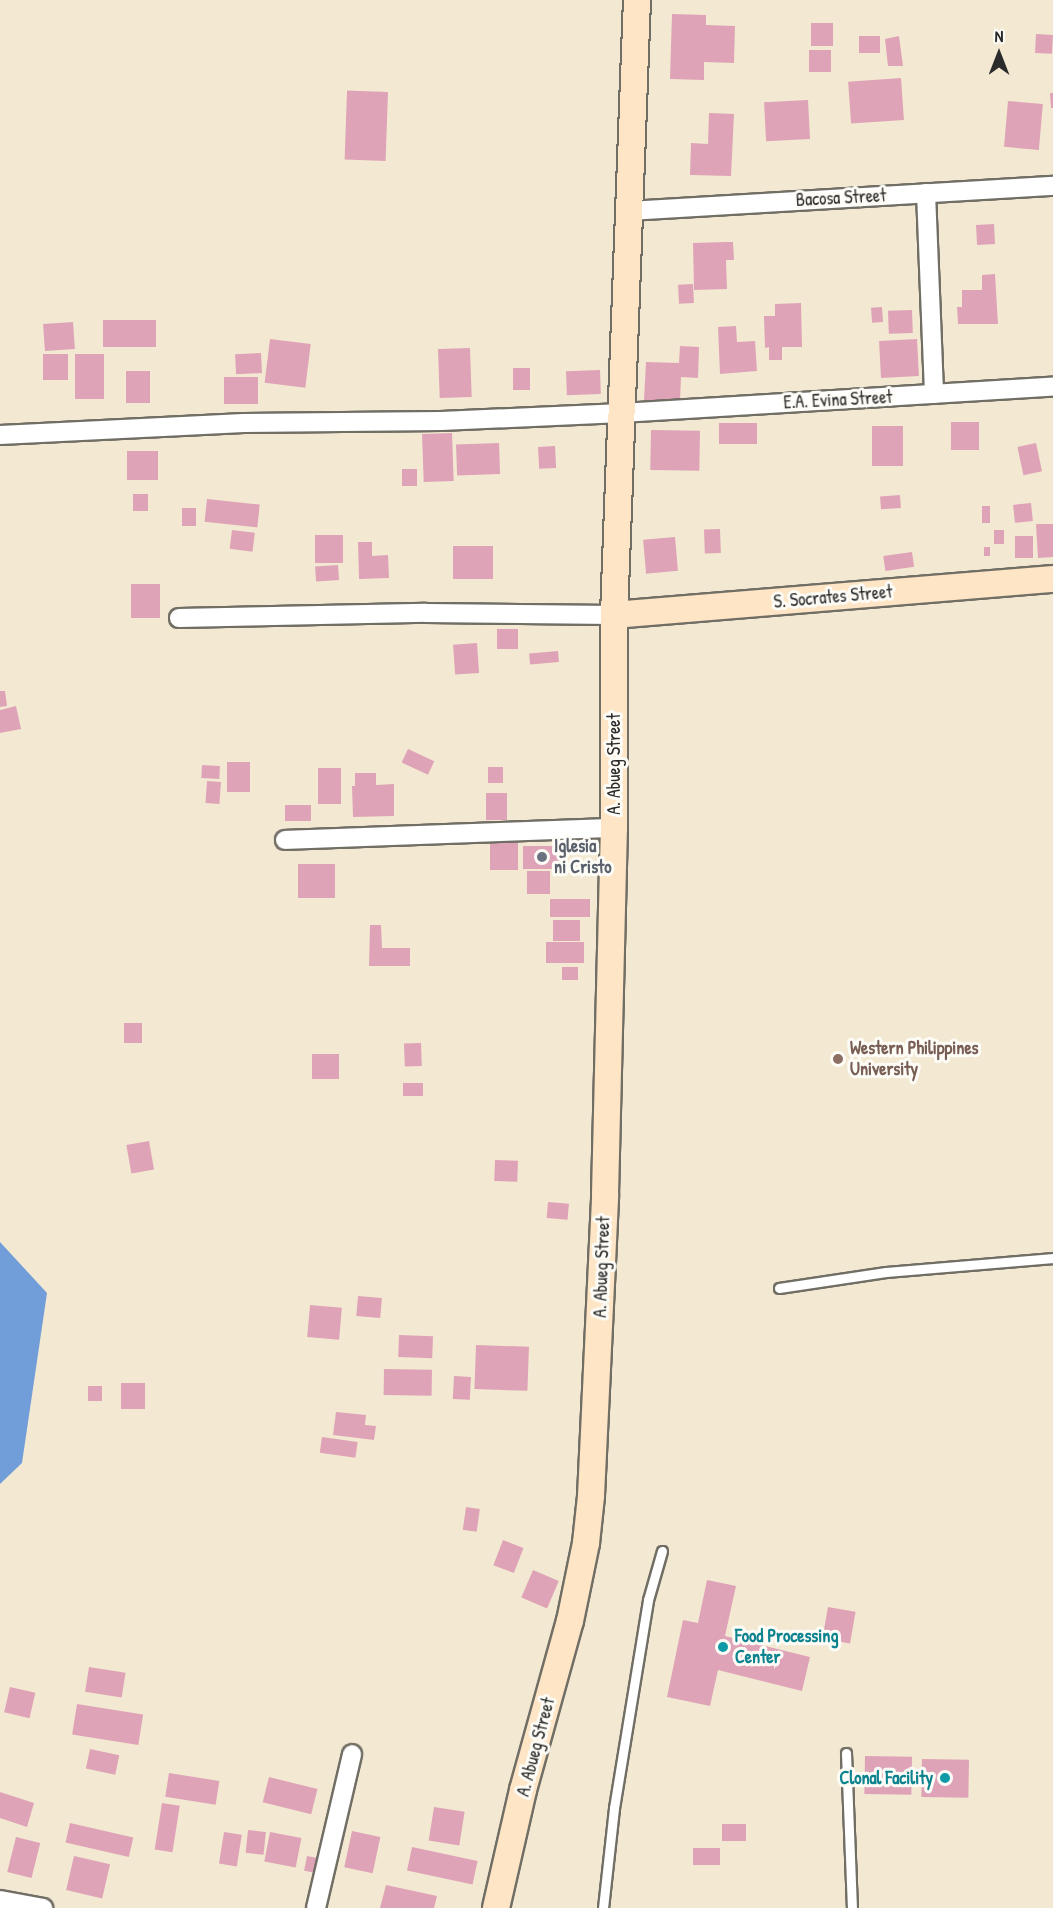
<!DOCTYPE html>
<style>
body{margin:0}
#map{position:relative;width:1053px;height:1908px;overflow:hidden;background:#f3e9d2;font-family:"Patrick Hand",sans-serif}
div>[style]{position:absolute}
.water>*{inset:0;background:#719ed9}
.building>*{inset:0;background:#dfa3b7;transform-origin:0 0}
.roads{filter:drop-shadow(2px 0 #716e65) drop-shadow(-2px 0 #716e65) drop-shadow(0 2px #716e65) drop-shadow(0 -2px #716e65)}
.lane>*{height:9px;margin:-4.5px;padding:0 4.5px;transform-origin:4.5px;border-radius:4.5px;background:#fff}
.street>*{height:18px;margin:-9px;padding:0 9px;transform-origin:9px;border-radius:9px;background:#fff}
.secondary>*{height:26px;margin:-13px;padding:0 13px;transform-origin:13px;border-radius:13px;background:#fde5c5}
.dots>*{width:16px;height:16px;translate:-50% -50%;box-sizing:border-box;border:3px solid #fdfcf7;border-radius:50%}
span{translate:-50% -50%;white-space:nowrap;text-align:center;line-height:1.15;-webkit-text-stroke:6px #fdfcf7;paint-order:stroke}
.street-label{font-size:18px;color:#2b2b2b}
.worship-label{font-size:18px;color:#5b616d;font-weight:700}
.left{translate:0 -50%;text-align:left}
.education-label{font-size:18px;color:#785e54;font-weight:700}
.culture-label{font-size:18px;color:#0d838f;font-weight:700}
.right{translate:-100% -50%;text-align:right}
.north{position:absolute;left:969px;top:24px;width:60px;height:60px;-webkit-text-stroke:4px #fdfcf7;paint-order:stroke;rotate:0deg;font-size:16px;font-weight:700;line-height:24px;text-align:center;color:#2b2b2b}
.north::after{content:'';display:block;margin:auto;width:21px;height:27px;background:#2b2b2b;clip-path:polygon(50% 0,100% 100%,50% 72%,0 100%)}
</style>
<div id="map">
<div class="water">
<i style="clip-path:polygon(0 1242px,47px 1293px,22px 1463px,0 1484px)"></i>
</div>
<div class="building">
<i style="clip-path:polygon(672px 14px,706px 15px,706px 25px,735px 26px,734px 63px,704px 62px,704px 80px,670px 79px)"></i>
<i style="left:811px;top:23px;width:22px;height:23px"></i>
<i style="left:1036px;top:34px;width:17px;height:19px;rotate:3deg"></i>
<i style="left:880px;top:36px;width:17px;height:21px;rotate:90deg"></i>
<i style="clip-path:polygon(899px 36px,903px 66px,888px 66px,885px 39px)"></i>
<i style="left:809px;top:50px;width:22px;height:22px"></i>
<i style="left:901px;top:78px;width:42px;height:53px;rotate:86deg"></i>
<i style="left:388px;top:92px;width:69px;height:41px;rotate:92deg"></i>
<i style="clip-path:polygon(1050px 93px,1053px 93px,1053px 108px,1051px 108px)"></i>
<i style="left:808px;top:100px;width:39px;height:44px;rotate:87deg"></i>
<i style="left:1008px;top:101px;width:35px;height:46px;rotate:5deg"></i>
<i style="clip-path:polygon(709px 113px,734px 114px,731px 176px,690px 175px,691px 143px,708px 144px)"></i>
<i style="left:994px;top:224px;width:20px;height:18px;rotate:87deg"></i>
<i style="clip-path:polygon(726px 242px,733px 242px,734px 260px,726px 260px,727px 289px,694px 290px,693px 243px)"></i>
<i style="clip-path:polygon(995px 274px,998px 324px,958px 324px,957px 307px,962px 307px,962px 290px,982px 290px,982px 275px)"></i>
<i style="left:693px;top:284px;width:19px;height:15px;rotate:87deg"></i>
<i style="clip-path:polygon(801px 303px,802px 347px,782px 347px,782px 360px,769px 360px,769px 347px,765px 348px,764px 316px,775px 316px,775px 304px)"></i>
<i style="left:882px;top:307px;width:15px;height:11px;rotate:86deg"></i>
<i style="left:912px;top:310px;width:23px;height:24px;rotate:88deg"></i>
<i style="left:156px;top:320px;width:27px;height:53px;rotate:90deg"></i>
<i style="left:73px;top:322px;width:27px;height:30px;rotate:86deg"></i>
<i style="clip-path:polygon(736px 326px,737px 342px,755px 341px,757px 371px,720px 374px,718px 327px)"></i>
<i style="left:270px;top:339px;width:41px;height:44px;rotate:7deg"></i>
<i style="left:917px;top:339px;width:37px;height:38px;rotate:87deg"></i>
<i style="clip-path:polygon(680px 346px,699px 347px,698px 378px,681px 377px,680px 401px,644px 400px,646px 362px,679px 363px)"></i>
<i style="left:470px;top:348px;width:49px;height:32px;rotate:88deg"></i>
<i style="left:261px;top:353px;width:20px;height:26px;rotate:87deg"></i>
<i style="left:43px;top:354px;width:25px;height:26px"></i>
<i style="left:75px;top:354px;width:29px;height:45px"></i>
<i style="left:513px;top:368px;width:17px;height:22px"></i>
<i style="left:600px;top:370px;width:24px;height:34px;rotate:88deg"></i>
<i style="left:126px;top:371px;width:24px;height:32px"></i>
<i style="left:224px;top:377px;width:34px;height:27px"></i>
<i style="left:951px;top:422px;width:28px;height:28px"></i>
<i style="left:719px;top:423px;width:38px;height:21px"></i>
<i style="left:872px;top:426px;width:31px;height:40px"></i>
<i style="left:651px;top:430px;width:49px;height:40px;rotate:1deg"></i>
<i style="left:452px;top:433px;width:48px;height:30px;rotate:88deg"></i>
<i style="left:499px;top:443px;width:31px;height:43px;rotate:88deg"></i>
<i style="left:1036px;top:443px;width:29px;height:19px;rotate:78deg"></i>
<i style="left:555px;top:446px;width:22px;height:17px;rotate:87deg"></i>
<i style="left:127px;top:451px;width:31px;height:29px"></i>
<i style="left:402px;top:469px;width:15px;height:17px"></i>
<i style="left:133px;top:494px;width:15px;height:17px"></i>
<i style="left:900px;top:495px;width:13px;height:20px;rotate:86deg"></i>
<i style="left:207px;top:499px;width:53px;height:23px;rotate:6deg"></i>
<i style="left:1031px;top:503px;width:18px;height:18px;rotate:84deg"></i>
<i style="left:982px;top:506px;width:8px;height:17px"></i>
<i style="left:182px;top:508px;width:14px;height:18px"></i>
<i style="clip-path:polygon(1036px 524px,1053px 524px,1053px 557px,1038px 558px)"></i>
<i style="left:720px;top:529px;width:24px;height:16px;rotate:88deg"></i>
<i style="left:232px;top:530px;width:23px;height:19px;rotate:7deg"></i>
<i style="left:994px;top:530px;width:10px;height:14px"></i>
<i style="left:343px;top:535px;width:28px;height:28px;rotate:90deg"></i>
<i style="left:1015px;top:536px;width:18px;height:22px"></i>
<i style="left:675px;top:537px;width:34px;height:32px;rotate:85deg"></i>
<i style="clip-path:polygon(358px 542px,372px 542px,372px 556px,388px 555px,389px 578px,359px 579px)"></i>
<i style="left:453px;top:546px;width:40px;height:33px"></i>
<i style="left:984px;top:547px;width:6px;height:9px"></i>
<i style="left:912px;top:552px;width:15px;height:29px;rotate:82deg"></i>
<i style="left:338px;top:565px;width:15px;height:23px;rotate:86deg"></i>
<i style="left:131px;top:584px;width:29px;height:34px"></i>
<i style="left:497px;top:629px;width:21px;height:20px"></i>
<i style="left:477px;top:643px;width:30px;height:24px;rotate:86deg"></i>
<i style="left:558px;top:651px;width:11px;height:29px;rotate:85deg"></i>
<i style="clip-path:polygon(0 691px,5px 691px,7px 706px,0 707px)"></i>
<i style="clip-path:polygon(16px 706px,21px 729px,0 733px,0 710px)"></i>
<i style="left:408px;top:749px;width:29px;height:15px;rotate:25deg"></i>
<i style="left:227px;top:762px;width:23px;height:30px"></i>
<i style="left:202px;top:765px;width:18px;height:13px;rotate:3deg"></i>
<i style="left:488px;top:767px;width:15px;height:16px"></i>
<i style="left:318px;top:768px;width:23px;height:36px"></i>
<i style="clip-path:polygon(355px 773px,376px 773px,376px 785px,394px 784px,394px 816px,353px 817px,352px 786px,355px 786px)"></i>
<i style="left:207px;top:781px;width:14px;height:22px;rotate:4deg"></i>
<i style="left:486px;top:793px;width:21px;height:27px"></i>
<i style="left:311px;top:805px;width:16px;height:26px;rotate:90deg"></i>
<i style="left:490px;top:843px;width:28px;height:27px"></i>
<i style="left:523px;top:846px;width:38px;height:23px"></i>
<i style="left:298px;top:864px;width:37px;height:34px"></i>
<i style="left:527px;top:871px;width:23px;height:23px"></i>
<i style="left:550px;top:899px;width:40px;height:18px"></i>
<i style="left:553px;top:920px;width:27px;height:21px"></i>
<i style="clip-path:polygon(370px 925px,381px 925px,382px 948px,410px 948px,410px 966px,369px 966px)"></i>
<i style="left:546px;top:942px;width:38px;height:21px"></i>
<i style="left:562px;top:967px;width:16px;height:13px"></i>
<i style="left:142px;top:1023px;width:20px;height:18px;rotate:90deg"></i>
<i style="left:421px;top:1043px;width:23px;height:17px;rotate:88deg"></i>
<i style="left:312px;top:1054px;width:27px;height:25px"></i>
<i style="left:403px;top:1083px;width:20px;height:13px"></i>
<i style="left:149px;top:1141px;width:29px;height:23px;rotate:80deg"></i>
<i style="left:495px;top:1160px;width:23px;height:21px;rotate:2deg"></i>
<i style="left:548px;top:1202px;width:21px;height:16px;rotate:5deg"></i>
<i style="left:358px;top:1296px;width:24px;height:20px;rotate:5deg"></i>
<i style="left:310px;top:1305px;width:32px;height:32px;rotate:5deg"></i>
<i style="left:399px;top:1335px;width:34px;height:22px;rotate:2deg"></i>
<i style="left:476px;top:1345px;width:53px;height:44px;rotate:2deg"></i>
<i style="left:384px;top:1369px;width:48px;height:26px;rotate:1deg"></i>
<i style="left:454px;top:1376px;width:17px;height:23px;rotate:3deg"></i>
<i style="left:121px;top:1383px;width:24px;height:26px"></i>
<i style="left:88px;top:1386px;width:14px;height:15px"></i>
<i style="clip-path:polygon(336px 1412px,366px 1415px,365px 1425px,376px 1426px,374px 1440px,333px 1435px)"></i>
<i style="left:322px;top:1437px;width:36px;height:16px;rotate:8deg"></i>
<i style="left:466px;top:1507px;width:14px;height:23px;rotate:8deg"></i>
<i style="left:503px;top:1540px;width:22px;height:27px;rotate:21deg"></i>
<i style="left:533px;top:1570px;width:28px;height:30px;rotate:23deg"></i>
<i style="clip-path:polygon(707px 1580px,736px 1586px,725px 1636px,810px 1657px,802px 1691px,718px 1670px,710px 1706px,667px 1697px,683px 1620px,698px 1623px)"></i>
<i style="left:828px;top:1607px;width:28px;height:32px;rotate:10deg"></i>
<i style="left:89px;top:1667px;width:37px;height:25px;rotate:9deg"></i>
<i style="left:10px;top:1687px;width:26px;height:26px;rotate:13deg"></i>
<i style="left:77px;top:1704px;width:67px;height:31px;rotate:9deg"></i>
<i style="left:90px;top:1749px;width:30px;height:20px;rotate:12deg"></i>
<i style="left:865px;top:1756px;width:47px;height:38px;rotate:1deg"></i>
<i style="left:922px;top:1759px;width:47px;height:38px;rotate:1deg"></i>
<i style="left:169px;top:1773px;width:51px;height:24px;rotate:9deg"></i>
<i style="left:269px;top:1777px;width:50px;height:26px;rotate:14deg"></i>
<i style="clip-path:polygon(0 1792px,34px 1803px,27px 1827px,0 1818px)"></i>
<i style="left:162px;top:1803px;width:18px;height:47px;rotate:9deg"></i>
<i style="left:434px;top:1807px;width:31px;height:34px;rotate:9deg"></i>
<i style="left:70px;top:1823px;width:65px;height:20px;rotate:13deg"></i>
<i style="left:722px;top:1824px;width:24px;height:17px"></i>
<i style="left:248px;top:1830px;width:18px;height:23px;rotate:6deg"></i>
<i style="left:352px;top:1831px;width:29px;height:37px;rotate:12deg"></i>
<i style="left:224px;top:1832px;width:18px;height:32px;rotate:9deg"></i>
<i style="left:270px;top:1832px;width:32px;height:30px;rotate:11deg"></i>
<i style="left:16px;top:1837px;width:25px;height:36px;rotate:14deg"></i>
<i style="left:412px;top:1847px;width:67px;height:24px;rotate:12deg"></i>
<i style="left:693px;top:1848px;width:27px;height:17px"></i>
<i style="left:74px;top:1856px;width:37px;height:35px;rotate:13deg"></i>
<i style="left:307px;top:1856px;width:15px;height:15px;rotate:11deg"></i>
<i style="clip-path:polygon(386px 1885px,437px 1896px,434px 1908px,380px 1908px)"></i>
</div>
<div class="roads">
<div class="lane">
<i style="left:779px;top:1288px;width:108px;rotate:-8.5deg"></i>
<i style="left:886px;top:1272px;width:168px;rotate:-4.8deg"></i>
<i style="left:846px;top:1753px;width:155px;rotate:87.8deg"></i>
<i style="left:603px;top:1908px;width:101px;rotate:-83.7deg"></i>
<i style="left:614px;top:1808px;width:211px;rotate:-80.7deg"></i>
<i style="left:648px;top:1600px;width:51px;rotate:-74.1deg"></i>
</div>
<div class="street">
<i style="left:926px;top:193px;width:201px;rotate:87.7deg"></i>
<i style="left:629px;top:211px;width:425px;rotate:-3.4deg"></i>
<i style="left:0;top:435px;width:244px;rotate:-2.8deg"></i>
<i style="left:244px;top:423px;width:197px;rotate:-0.6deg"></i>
<i style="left:441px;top:421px;width:181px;rotate:-2.5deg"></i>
<i style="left:622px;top:413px;width:432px;rotate:-3.5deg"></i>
<i style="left:179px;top:618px;width:247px;rotate:-1.2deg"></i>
<i style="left:426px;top:613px;width:188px;rotate:0.6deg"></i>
<i style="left:285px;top:840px;width:329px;rotate:-2.1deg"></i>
<i style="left:0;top:1900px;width:44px;rotate:10.5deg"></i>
<i style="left:316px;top:1908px;width:158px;rotate:-76.8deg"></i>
</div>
<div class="secondary">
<i style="left:614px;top:615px;width:440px;rotate:-4.7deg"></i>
<i style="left:496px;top:1908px;width:121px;rotate:-77.1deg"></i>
<i style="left:523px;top:1790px;width:175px;rotate:-74.5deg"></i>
<i style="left:570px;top:1621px;width:80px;rotate:-78.4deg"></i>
<i style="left:586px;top:1543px;width:47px;rotate:-83.9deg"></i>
<i style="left:591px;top:1496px;width:302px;rotate:-87.3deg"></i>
<i style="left:605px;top:1194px;width:366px;rotate:-88.6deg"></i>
<i style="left:614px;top:828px;width:213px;rotate:-90deg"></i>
<i style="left:614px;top:615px;width:615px;rotate:-87.86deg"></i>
</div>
</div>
<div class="dots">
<i style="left:542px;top:857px;background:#6b7280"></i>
<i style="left:838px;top:1059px;background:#8d6e63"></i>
<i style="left:723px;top:1647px;background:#0f9aa8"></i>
<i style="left:945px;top:1778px;background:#0f9aa8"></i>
</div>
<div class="street-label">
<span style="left:841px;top:198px;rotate:-3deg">Bacosa Street</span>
<span style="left:838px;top:400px;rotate:-3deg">E.A. Evina Street</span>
<span style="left:833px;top:597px;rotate:-5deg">S. Socrates Street</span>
<span style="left:614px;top:764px;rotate:-90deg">A. Abueg Street</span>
<span style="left:602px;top:1267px;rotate:-88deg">A. Abueg Street</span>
<span style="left:536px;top:1747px;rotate:-75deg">A. Abueg Street</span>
</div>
<div class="worship-label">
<span class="left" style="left:554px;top:857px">Iglesia<br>ni Cristo</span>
</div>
<div class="education-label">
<span class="left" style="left:850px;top:1059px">Western Philippines<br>University</span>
</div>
<div class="culture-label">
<span class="left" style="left:735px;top:1647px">Food Processing<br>Center</span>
<span class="right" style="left:933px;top:1778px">Clonal Facility</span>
</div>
<div class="north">N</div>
</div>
